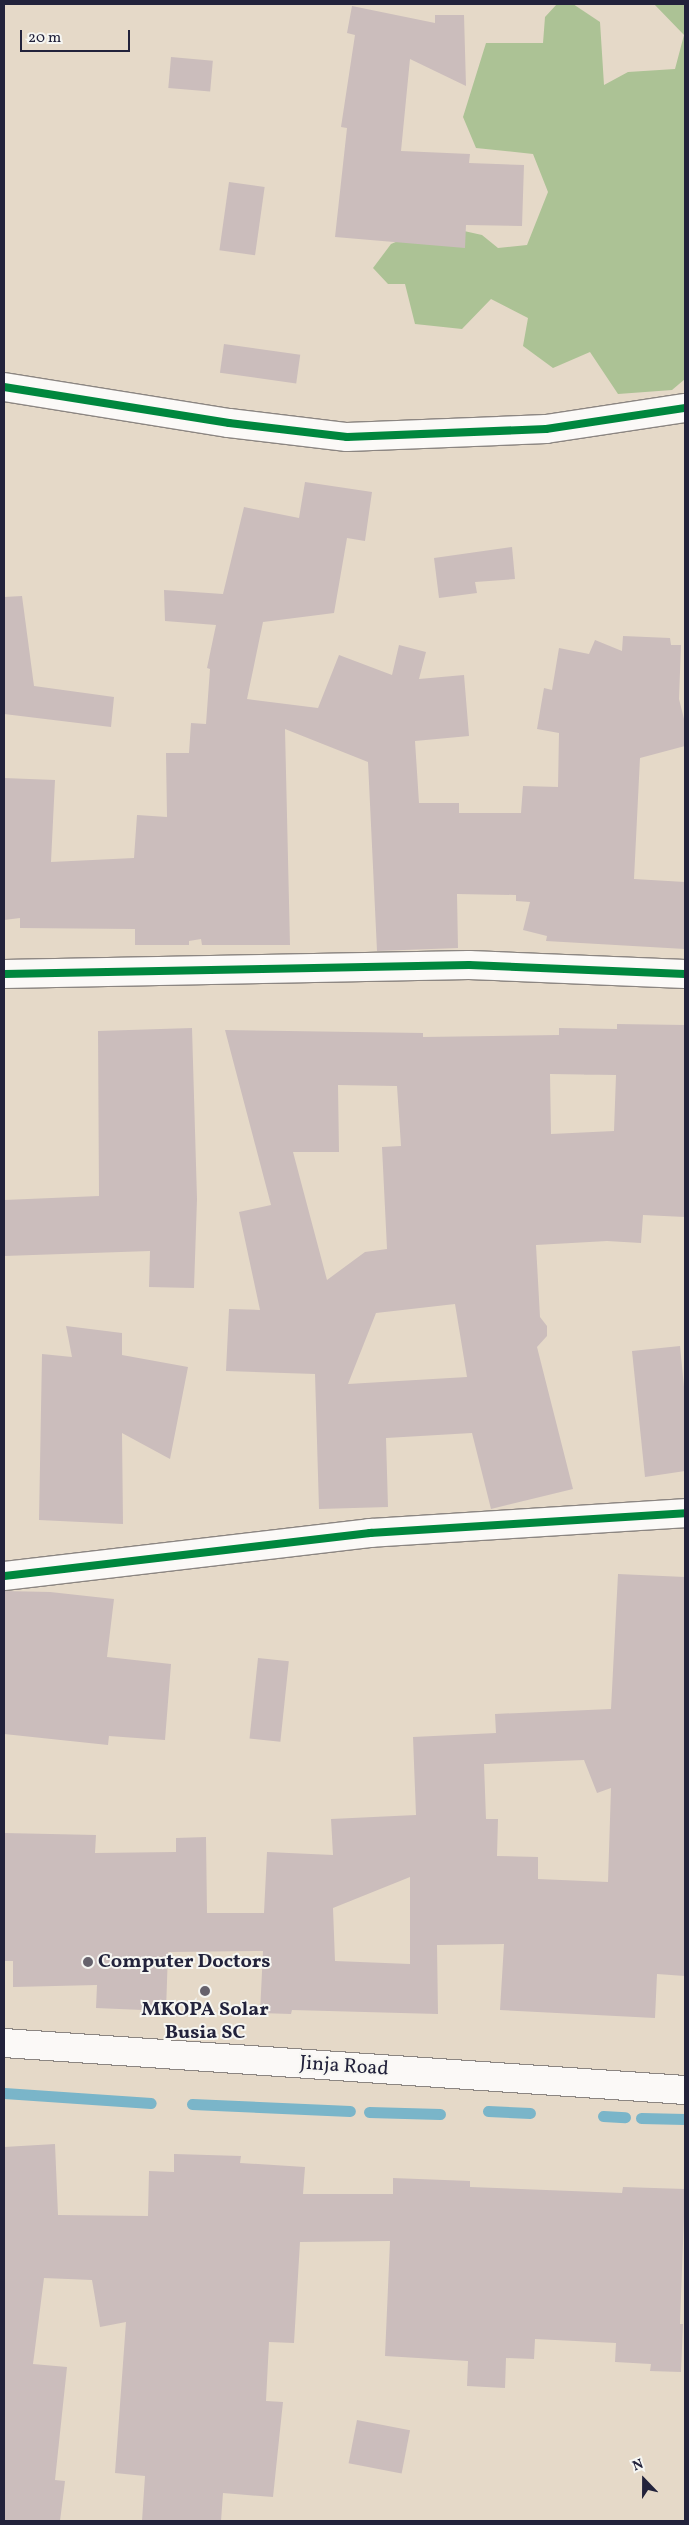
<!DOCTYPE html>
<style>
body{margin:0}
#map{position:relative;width:689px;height:2525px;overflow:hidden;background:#e5d9c8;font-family:Vollkorn,serif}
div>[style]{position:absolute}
.forest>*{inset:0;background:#acc295}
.stream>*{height:11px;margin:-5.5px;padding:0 5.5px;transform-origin:5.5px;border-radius:5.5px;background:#7ab5c9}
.building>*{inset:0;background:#cbbdbc;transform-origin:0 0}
.roads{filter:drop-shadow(1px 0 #8c8682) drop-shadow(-1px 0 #8c8682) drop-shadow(0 1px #8c8682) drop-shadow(0 -1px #8c8682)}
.street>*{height:28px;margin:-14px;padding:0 14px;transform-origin:14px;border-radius:14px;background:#fbf9f7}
.primary>*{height:28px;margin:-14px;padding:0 14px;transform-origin:14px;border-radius:14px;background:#fbf9f7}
.cycleway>*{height:8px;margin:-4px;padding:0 4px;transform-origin:4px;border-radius:4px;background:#00873e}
.dots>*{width:14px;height:14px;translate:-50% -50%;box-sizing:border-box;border:2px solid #f6f6f2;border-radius:50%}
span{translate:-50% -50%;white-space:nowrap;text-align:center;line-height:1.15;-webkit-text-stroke:4px #f6f6f2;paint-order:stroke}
.poi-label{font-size:20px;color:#22223b;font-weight:700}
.left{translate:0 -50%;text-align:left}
.street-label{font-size:20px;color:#22223b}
.frame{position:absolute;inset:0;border:5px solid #22223b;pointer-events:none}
.north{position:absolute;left:619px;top:2455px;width:50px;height:50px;-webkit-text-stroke:4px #f6f6f2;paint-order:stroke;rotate:338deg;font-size:14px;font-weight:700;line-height:20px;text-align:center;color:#22223b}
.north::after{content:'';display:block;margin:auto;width:18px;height:22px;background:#22223b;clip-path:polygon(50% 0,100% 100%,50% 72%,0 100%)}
.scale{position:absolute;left:20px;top:30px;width:110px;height:22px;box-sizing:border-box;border:2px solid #22223b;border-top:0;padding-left:6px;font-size:15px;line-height:18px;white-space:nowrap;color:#22223b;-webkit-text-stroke:4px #f6f6f2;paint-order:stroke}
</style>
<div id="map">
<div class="forest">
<i style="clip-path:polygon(557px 4px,573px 4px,600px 22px,604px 85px,628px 72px,675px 69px,684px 35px,654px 4px,685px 4px,685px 379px,672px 390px,618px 394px,590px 352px,553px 368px,523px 346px,528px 318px,491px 299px,462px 329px,415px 324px,405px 284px,388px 284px,373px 268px,391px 244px,422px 231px,455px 229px,482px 235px,498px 248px,527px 245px,548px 192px,533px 154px,476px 148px,463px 117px,486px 43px,543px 43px,545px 17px)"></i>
</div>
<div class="stream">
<i style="left:4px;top:2093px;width:147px;rotate:3.9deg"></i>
<i style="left:192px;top:2104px;width:158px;rotate:2.5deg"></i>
<i style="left:488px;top:2111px;width:42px;rotate:2.7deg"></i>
<i style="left:369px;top:2112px;width:71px;rotate:1.6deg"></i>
<i style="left:603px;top:2116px;width:22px;rotate:3deg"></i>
<i style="left:641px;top:2118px;width:44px;rotate:1.3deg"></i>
</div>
<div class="building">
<i style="clip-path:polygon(352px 6px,435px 23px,435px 15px,464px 15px,466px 86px,410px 59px,401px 151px,470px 154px,469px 163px,524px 165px,522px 226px,466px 225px,465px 248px,335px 237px,347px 128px,341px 127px,355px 35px,347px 33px)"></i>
<i style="left:171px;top:57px;width:42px;height:31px;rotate:5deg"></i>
<i style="left:229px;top:182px;width:36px;height:69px;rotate:8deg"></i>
<i style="left:224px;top:344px;width:77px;height:29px;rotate:8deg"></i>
<i style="clip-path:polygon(305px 482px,372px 492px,365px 541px,347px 538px,334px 613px,263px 622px,247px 699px,318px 708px,339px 655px,392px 675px,399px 645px,426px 652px,419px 679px,464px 675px,469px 736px,415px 741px,419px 803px,459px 803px,459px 813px,521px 813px,523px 786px,558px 787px,559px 733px,537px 729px,544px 688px,552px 690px,559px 648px,589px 654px,595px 640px,622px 651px,623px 636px,670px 638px,671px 645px,681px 645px,679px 699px,685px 723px,685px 746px,640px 758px,634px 879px,685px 882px,685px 949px,546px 941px,547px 936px,523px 930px,530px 902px,516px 901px,516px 895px,457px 894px,458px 948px,377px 951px,368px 762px,285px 729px,290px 945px,202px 945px,201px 939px,189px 941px,189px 945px,135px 945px,135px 929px,20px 928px,20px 918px,4px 920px,4px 778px,55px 780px,51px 862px,134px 858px,137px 815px,167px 817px,166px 753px,189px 753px,191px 723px,206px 724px,210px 669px,207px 668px,216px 625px,165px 621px,164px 590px,223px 594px,244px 507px,299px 518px)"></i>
<i style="clip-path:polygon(512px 547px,515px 579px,475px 582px,477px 593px,439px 598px,434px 558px)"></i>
<i style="clip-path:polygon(22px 596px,34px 686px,114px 697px,111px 727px,4px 714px,4px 597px)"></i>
<i style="clip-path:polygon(evenodd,617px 1024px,685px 1025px,685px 1217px,643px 1215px,641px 1243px,607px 1241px,536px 1245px,540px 1317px,547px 1326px,547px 1336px,537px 1347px,573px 1489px,491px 1509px,472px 1433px,386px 1438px,388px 1507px,319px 1509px,315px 1374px,226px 1371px,229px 1309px,260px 1310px,239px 1212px,271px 1205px,225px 1030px,423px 1033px,423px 1037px,559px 1035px,559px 1028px,617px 1029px,617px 1024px,550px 1074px,616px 1075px,614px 1131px,551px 1134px,550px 1074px,617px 1024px,338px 1085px,397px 1086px,401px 1146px,382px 1147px,387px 1249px,365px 1252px,327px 1280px,293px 1152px,339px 1152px,338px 1085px,617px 1024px,455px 1304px,467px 1377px,348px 1384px,376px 1313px,455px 1304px)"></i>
<i style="clip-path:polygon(192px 1028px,197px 1199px,194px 1288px,149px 1287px,150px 1251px,4px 1256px,4px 1200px,99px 1196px,98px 1031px)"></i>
<i style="clip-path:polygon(66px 1326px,122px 1333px,122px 1355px,188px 1367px,170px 1459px,122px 1433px,123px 1524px,39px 1520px,42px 1354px,72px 1357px)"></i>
<i style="clip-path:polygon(680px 1346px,685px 1397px,685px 1471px,645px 1477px,632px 1351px)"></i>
<i style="clip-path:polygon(evenodd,618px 1574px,685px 1577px,685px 1976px,657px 1974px,655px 2018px,500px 2010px,504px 1944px,437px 1945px,438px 2014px,292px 2010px,291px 2014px,260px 2013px,263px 1951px,168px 1952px,166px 2011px,96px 2008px,97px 1985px,13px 1987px,13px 1961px,4px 1961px,4px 1833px,96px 1835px,95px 1853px,176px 1852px,176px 1838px,206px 1837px,207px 1913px,264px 1913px,267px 1852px,333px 1855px,331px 1819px,416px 1815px,413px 1737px,496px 1733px,495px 1714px,611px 1709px,618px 1574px,584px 1760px,597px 1793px,611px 1788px,608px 1882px,538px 1879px,538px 1857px,497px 1856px,498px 1819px,486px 1819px,484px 1764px,584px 1760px,618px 1574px,410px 1877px,410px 1964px,335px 1961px,333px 1908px,410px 1877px)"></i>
<i style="clip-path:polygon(4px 1591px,50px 1592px,114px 1599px,107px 1657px,171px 1664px,165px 1740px,109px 1736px,108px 1745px,4px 1734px)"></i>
<i style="left:258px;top:1658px;width:31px;height:81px;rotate:6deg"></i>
<i style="clip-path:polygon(55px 2144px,58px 2215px,148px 2216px,149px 2171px,174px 2172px,174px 2154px,241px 2156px,240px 2163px,305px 2167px,303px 2194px,393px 2194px,393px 2178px,470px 2181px,470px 2187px,622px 2193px,623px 2187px,685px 2189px,680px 2324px,683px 2324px,681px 2372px,650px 2371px,651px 2364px,615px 2362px,616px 2343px,535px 2339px,534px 2359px,506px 2358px,505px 2388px,467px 2386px,468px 2361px,385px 2356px,390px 2241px,300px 2242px,294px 2343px,269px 2342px,266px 2401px,283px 2402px,273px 2497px,223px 2493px,221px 2521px,142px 2521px,145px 2476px,115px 2473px,126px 2322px,100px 2327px,92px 2280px,44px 2278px,33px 2364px,67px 2367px,55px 2480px,65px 2481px,60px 2521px,4px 2521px,4px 2147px)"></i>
<i style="left:357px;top:2420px;width:54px;height:44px;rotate:11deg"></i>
</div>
<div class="roads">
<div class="street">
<i style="left:4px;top:387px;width:228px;rotate:9.1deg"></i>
<i style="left:229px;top:423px;width:119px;rotate:6.8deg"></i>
<i style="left:347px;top:437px;width:199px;rotate:-2.3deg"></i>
<i style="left:546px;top:429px;width:141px;rotate:-8.6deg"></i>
<i style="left:4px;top:974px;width:465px;rotate:-1.1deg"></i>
<i style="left:469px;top:965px;width:216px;rotate:2.4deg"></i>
<i style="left:4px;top:1576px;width:369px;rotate:-6.7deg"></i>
<i style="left:370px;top:1533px;width:316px;rotate:-3.6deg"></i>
</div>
<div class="primary">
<i style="left:4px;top:2043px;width:683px;rotate:3.95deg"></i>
</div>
</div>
<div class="cycleway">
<i style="left:4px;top:387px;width:228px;rotate:9.1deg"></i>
<i style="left:229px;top:423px;width:119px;rotate:6.8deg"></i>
<i style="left:347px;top:437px;width:199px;rotate:-2.3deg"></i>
<i style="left:546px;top:429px;width:141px;rotate:-8.6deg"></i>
<i style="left:4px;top:974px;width:465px;rotate:-1.1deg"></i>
<i style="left:469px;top:965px;width:216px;rotate:2.4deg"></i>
<i style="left:4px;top:1576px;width:369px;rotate:-6.7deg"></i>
<i style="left:370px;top:1533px;width:316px;rotate:-3.6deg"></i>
</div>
<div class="dots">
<i style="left:88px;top:1962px;background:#66626c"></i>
<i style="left:205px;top:1991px;background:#66626c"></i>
</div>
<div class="poi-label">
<span class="left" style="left:98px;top:1962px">Computer Doctors</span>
<span style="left:205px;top:2022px">MKOPA Solar<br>Busia SC</span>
</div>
<div class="street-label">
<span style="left:344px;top:2067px;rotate:4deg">Jinja Road</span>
</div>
<div class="frame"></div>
<div class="north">N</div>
<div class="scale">20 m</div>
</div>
